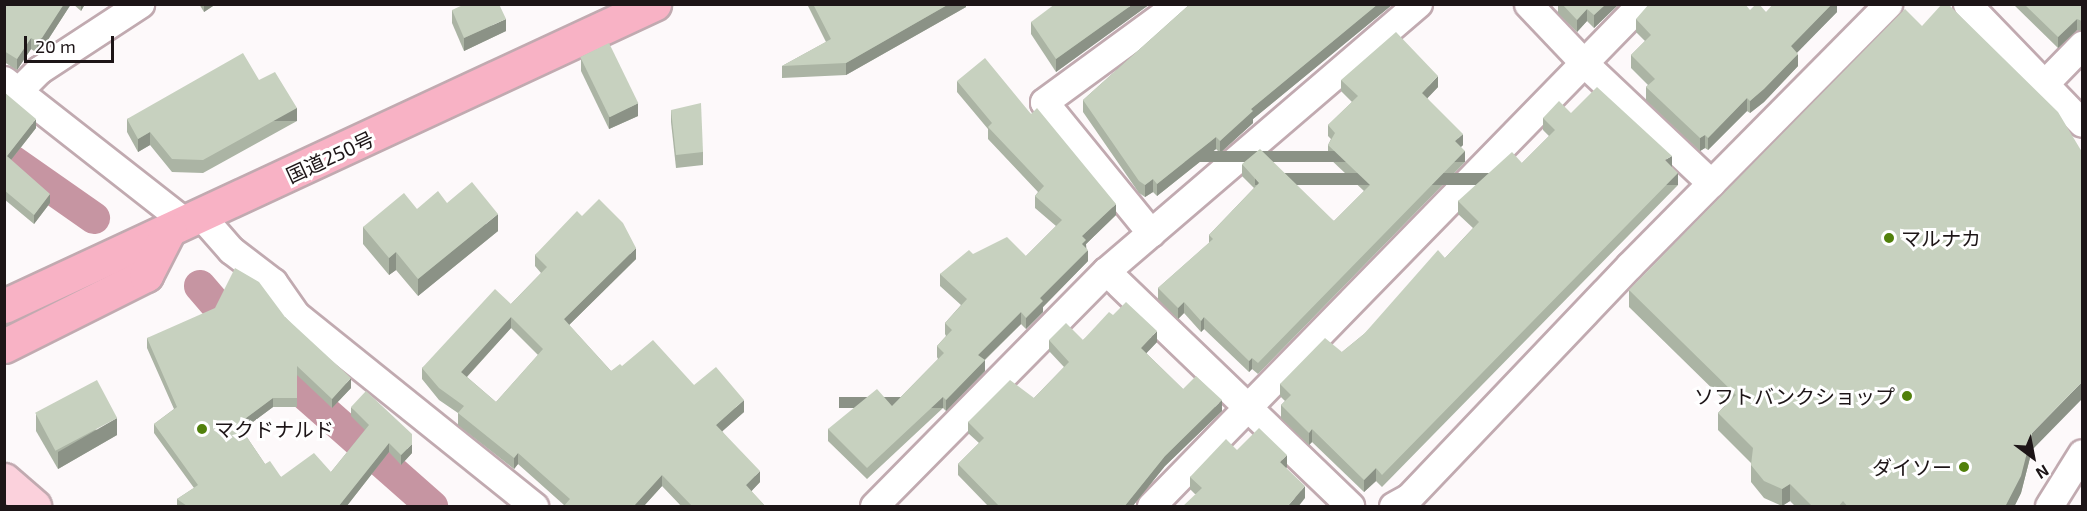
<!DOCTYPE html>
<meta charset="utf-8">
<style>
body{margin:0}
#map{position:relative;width:2087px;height:511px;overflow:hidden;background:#fdf9fa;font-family:"Exo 2","Noto Sans JP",sans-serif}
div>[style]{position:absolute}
.canal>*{height:32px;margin:-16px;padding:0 16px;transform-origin:16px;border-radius:16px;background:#c695a2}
.roads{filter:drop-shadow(2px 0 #c1aab0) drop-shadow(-2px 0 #c1aab0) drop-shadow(0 2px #c1aab0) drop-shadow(0 -2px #c1aab0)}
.street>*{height:27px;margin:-13.5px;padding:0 13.5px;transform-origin:13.5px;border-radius:13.5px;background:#fff}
.primary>*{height:33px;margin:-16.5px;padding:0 16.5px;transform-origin:16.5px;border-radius:16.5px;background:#fbd1dc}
.highway>*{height:33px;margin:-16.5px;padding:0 16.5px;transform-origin:16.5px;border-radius:16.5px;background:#f8b2c5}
.wall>*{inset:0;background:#abb4a4}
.shaded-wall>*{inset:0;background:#8b9286;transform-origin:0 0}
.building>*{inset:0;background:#c7d1bf;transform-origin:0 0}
.dots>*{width:16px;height:16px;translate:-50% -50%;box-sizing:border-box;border:3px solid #fff;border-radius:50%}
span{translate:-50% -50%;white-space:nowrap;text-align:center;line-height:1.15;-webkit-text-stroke:6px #fff;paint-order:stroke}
.street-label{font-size:20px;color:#1d1517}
.poi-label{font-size:20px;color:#1d1517}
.left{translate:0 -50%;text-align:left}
.right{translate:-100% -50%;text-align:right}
.frame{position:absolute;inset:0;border:6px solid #1d1517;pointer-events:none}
.north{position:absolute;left:2003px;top:427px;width:60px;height:60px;-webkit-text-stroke:4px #fff;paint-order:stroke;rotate:148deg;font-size:16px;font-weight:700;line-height:24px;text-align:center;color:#1d1517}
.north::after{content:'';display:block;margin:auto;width:21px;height:27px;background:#1d1517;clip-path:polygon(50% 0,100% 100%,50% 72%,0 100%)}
.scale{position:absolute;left:24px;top:36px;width:90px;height:27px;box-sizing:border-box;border:3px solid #1d1517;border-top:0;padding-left:8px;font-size:18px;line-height:21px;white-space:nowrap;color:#1d1517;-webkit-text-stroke:4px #fff;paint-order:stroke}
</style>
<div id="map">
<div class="canal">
<i style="left:4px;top:155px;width:110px;rotate:35deg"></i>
<i style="left:200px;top:286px;width:86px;rotate:49.3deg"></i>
<i style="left:256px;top:351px;width:235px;rotate:41.4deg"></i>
</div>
<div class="roads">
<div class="street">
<i style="left:1528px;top:4px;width:81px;rotate:46.5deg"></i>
<i style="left:1584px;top:63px;width:175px;rotate:43.4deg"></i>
<i style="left:1967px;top:4px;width:165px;rotate:46deg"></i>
<i style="left:4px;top:80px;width:230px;rotate:38.1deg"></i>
<i style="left:2046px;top:82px;width:52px;rotate:-45.8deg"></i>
<i style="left:19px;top:90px;width:28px;rotate:-45deg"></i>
<i style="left:39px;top:70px;width:121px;rotate:-33.2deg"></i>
<i style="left:202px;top:217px;width:44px;rotate:48.7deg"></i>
<i style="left:231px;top:250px;width:53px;rotate:37.3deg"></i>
<i style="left:273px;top:282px;width:39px;rotate:55deg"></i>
<i style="left:295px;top:314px;width:307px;rotate:38.8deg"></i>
<i style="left:1151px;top:233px;width:169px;rotate:-129.2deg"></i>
<i style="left:1044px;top:102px;width:166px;rotate:-36.2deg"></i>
<i style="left:1106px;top:271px;width:339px;rotate:43.9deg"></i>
<i style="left:874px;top:506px;width:330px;rotate:-45.4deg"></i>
<i style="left:1106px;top:271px;width:411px;rotate:-40.6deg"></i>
<i style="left:1151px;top:506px;width:702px;rotate:-45.69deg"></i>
<i style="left:1393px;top:506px;width:18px;rotate:-29deg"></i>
<i style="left:1409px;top:497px;width:320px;rotate:-46.4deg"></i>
<i style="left:1630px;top:265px;width:367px;rotate:-45.3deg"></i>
<i style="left:2049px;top:506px;width:62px;rotate:-58.1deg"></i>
</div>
<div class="primary">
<i style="left:4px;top:480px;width:40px;rotate:41deg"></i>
</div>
<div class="highway">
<i style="left:4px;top:306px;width:717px;rotate:-24.92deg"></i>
<i style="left:4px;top:346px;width:159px;rotate:-26.6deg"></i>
<i style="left:146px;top:275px;width:51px;rotate:-62.9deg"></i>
</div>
</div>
<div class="wall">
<i style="clip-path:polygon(4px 4px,71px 4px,42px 49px,37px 53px,31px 49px,17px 70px,4px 62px)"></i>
<i style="clip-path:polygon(73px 4px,85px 4px,81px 11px)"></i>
<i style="clip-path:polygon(199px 4px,216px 4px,204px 12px)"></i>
<i style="clip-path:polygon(807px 4px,966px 4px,966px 7px,846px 75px,782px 78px,782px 66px,826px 42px)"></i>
<i style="clip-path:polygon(1150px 4px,1056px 72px,1031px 34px,1031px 22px)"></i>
<i style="clip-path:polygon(1190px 4px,1393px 4px,1253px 119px,1253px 123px,1220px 153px,1216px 149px,1157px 196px,1153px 192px,1145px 197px,1139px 193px,1083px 112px,1083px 100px)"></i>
<i style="clip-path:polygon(1558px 4px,1619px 4px,1594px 28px,1587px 21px,1577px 32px,1558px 13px)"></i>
<i style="clip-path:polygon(1837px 4px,1837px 12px,1797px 52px,1798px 66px,1764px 102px,1750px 113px,1747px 111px,1708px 150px,1705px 148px,1700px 151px,1646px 100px,1646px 87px,1648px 85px,1631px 68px,1631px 55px,1645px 41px,1636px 32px,1636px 19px,1750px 10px,1766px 12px)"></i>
<i style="clip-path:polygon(2013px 4px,2082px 4px,2082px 31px,2077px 30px,2058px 48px)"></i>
<i style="clip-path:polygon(452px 10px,506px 31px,464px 51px,452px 23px)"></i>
<i style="clip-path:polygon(581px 58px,638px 116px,609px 129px,581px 71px)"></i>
<i style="clip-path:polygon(259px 80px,297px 121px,203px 173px,172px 172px,150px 145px,138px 152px,127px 132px,127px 119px)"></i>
<i style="clip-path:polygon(1341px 80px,1438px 87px,1427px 98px,1463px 145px,1461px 147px,1465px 162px,1258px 374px,1252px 369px,1249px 372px,1204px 329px,1201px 332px,1184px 313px,1178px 319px,1158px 299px,1158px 288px,1209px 243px,1209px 235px,1254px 188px,1242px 176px,1242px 164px,1334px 221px,1364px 191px,1328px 157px,1328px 145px,1331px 139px,1328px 136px,1328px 125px,1352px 102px,1341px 91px)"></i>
<i style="clip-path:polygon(957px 81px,1031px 114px,1116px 215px,1086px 244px,1088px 261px,1043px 307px,1043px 312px,1026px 329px,1021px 324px,985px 360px,985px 371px,946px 411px,943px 408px,867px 479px,828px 441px,828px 429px,892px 406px,938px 359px,937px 357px,937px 346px,946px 336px,945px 334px,945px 323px,961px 305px,940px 286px,940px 274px,973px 254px,1026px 256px,1056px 226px,1035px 208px,1035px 196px,1038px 192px,988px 139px,988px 129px,957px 92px)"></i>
<i style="clip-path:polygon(4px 92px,36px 128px,11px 160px,50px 203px,34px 224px,4px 199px)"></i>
<i style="clip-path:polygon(671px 110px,703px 152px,703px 165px,676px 168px,671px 122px)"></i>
<i style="clip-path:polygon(1571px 113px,1672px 167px,1678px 185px,1382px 487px,1376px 481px,1364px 492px,1312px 442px,1309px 445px,1281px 418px,1281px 405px,1285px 401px,1280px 396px,1280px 384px,1342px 352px,1364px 334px,1445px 258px,1473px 228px,1458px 214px,1458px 201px,1522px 163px,1549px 136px,1543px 130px,1543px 118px)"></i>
<i style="clip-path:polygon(447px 203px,498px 231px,418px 296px,396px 270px,389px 275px,363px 244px,363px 227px,417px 209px)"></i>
<i style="clip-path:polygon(evenodd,582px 216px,636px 259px,569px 325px,611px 371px,622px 366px,694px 385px,744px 412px,722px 431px,760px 482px,751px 491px,766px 507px,682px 507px,662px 486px,643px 507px,563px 507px,564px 505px,518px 464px,514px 469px,458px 425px,458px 413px,439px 400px,422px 379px,422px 368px,511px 304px,541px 273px,535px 266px,535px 255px,582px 216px,511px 328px,538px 355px,496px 402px,467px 377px,511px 328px)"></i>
<i style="clip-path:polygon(1629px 290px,2032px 450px,2021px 493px,2014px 507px,1796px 507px,1790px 501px,1782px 506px,1764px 498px,1751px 482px,1751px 463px,1718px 430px,1718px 413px,1727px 403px,1629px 307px)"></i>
<i style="clip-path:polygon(1113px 315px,1157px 342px,1146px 353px,1183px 389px,1222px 411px,1165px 466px,1132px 507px,989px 507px,958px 475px,958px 464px,979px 443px,968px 433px,968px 422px,1034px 398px,1064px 367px,1049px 351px,1049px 340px,1083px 340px)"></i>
<i style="clip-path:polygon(285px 317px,351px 388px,332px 408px,297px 375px,297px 407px,273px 407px,242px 430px,265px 464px,281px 477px,331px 472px,365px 430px,351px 416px,351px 407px,412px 453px,401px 465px,389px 452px,346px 507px,177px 507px,177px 499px,194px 488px,154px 433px,154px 424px,174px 409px,147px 348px,147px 338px)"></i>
<i style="clip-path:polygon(36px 414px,117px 435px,58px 469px,36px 431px)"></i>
<i style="clip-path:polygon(1237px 450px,1287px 467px,1286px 468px,1305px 498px,1195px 494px,1190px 489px,1190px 477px)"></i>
</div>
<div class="shaded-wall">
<i style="clip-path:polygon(64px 4px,71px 4px,42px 49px,37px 53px,37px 41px)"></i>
<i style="clip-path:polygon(81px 4px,85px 4px,81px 11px)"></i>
<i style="clip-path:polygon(204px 4px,216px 4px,204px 12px)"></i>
<i style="clip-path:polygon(949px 4px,966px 4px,966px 7px,846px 75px,846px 63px)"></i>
<i style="clip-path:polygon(1133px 4px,1150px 4px,1056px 72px,1056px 59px)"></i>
<i style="clip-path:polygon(1378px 4px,1393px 4px,1253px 119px,1253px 123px,1220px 153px,1220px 141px,1251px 109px)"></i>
<i style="clip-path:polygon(1606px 4px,1619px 4px,1594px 28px,1594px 15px)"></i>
<i style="clip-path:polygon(1832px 4px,1837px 4px,1837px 12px,1791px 59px,1791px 46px)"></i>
<i style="clip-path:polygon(1587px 9px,1587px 21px,1577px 32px,1577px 20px)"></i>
<i style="clip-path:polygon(506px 19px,506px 31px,464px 51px,464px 38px)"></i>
<i style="clip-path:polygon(2077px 19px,2077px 30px,2058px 48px,2058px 37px)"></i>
<i style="clip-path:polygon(31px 38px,31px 49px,17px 70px,17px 59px)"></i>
<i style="clip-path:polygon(1798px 54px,1798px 66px,1764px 102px,1750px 113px,1750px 101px)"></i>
<i style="clip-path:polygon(1438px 76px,1438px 87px,1422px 104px,1422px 93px)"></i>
<i style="clip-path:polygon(1747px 98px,1747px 111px,1708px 150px,1708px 138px)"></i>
<i style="clip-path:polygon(638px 103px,638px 116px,609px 129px,609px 117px)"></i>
<i style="left:297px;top:108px;width:13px;height:107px;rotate:90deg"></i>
<i style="clip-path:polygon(36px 119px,36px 128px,7px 165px,7px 156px)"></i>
<i style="clip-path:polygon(150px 132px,150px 145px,138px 152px,138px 139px)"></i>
<i style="clip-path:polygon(1463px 134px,1463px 145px,1455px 152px,1455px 141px)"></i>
<i style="clip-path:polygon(1705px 135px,1705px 148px,1700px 151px,1700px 138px)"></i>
<i style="clip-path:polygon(1216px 137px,1216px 149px,1157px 196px,1157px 184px)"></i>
<i style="left:1465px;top:151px;width:11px;height:296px;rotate:90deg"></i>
<i style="clip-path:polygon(1672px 156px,1672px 168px,1665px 160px)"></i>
<i style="left:1678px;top:173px;width:12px;height:423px;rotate:90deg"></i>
<i style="clip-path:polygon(1153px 179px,1153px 192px,1145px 197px,1145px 185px)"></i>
<i style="clip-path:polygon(50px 194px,50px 203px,34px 224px,34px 215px)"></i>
<i style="clip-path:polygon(1116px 204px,1116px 215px,1086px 244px,1086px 251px,1082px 255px,1082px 236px)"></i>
<i style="clip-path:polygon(498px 214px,498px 231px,418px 296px,418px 279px)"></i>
<i style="clip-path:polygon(636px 248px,636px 259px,564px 330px,564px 319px)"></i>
<i style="clip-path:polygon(1088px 250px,1088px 261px,1043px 307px,1043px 312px,1026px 329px,1026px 318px,1040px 298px)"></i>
<i style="clip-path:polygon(396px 252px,396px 270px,389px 275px,389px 258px)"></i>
<i style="clip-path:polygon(1184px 302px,1184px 313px,1178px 319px,1178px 308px)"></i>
<i style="clip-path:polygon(1021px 312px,1021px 324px,978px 366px,978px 355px)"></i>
<i style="clip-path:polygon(511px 317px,511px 328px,461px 383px,461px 372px)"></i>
<i style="clip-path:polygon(1204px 317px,1204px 329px,1201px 332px,1201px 321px)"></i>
<i style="clip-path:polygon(1157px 331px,1157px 342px,1141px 359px,1141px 348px)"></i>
<i style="clip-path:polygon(1252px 358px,1252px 369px,1249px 372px,1249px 361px)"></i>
<i style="clip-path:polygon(985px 360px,985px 371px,946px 411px,946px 400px)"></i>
<i style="clip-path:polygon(351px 378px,351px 388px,332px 408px,332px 399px)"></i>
<i style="clip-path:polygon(2082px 382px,2082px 399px,2032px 450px,2021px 493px,2014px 507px,2005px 507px,2032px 433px)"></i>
<i style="left:943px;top:397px;width:11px;height:104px;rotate:90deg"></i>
<i style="clip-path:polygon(273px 398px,273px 407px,238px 433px,238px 424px)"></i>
<i style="clip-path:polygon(744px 400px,744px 412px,716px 437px,716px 425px)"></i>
<i style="clip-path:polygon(1222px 400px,1222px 411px,1165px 466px,1132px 507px,1124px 507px,1165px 456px)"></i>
<i style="clip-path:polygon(117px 418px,117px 435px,58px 469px,58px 452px)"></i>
<i style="clip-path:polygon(1312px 429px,1312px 442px,1309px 445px,1309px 433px)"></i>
<i style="clip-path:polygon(389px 443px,389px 452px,346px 507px,338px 507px)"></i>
<i style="clip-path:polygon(412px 444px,412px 453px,401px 465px,401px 455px)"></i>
<i style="clip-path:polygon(518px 453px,518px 464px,514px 469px,514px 458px)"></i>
<i style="clip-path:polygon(1287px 455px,1287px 467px,1280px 474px,1280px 462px)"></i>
<i style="clip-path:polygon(1376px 468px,1376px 481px,1364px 492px,1364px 480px)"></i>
<i style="clip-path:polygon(760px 471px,760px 482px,746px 497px,746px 485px)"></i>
<i style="clip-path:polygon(662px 475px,662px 486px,643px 507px,633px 507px)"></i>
<i style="clip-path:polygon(1790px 484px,1790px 501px,1782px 506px,1782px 489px)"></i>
<i style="clip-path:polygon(1305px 486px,1305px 498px,1298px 507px,1287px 507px)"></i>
</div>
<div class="building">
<i style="clip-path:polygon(4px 4px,64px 4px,42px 38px,37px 41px,31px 38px,17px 59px,4px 51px)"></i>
<i style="clip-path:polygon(465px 4px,499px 4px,506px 19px,464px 38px,452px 10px)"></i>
<i style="clip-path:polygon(813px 4px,949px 4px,846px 63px,782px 66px,831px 39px)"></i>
<i style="clip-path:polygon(1055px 4px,1133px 4px,1056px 59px,1031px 22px)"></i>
<i style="clip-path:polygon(1190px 4px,1378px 4px,1251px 109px,1253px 111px,1220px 141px,1216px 137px,1157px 184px,1153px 179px,1145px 185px,1139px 181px,1083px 100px)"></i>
<i style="clip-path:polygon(1562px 4px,1606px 4px,1594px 15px,1587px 9px,1577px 20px)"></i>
<i style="clip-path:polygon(1649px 4px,1745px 4px,1750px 10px,1756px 4px,1759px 4px,1766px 12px,1773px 4px,1832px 4px,1791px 46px,1798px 54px,1764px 89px,1750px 101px,1747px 98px,1708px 138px,1705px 135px,1700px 138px,1646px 87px,1655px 79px,1631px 55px,1651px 35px,1636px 19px)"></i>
<i style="clip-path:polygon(1942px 4px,1948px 4px,2058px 112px,2082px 152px,2082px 382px,2032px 433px,2021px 476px,2005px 507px,1848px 507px,1843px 501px,1838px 507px,1813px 507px,1790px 484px,1782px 489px,1764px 481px,1751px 465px,1753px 448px,1718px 413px,1736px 395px,1629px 290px,1905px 9px,1922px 26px)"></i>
<i style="clip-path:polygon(2024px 4px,2082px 4px,2082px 21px,2077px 19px,2058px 37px)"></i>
<i style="clip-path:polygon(1396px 32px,1438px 76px,1422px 93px,1463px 134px,1455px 141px,1465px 151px,1258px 363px,1252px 358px,1249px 361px,1204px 317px,1201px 321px,1184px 302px,1178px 308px,1158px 288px,1213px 239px,1209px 235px,1259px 183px,1242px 164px,1260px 149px,1334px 221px,1370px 185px,1328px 145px,1335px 133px,1328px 125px,1358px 96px,1341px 80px)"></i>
<i style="left:609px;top:43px;width:67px;height:32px;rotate:64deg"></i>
<i style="clip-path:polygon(243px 53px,259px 80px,275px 72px,297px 108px,203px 160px,172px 159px,150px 132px,138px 139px,127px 119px)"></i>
<i style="clip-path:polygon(985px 58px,1031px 114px,1037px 108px,1116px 204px,1082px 236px,1086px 240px,1082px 244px,1088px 250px,1040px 298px,1043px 301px,1026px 318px,1021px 312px,978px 355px,985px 360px,946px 400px,943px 397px,867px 468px,828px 429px,877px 389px,892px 406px,944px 353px,937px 346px,952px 330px,945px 323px,967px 299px,940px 274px,969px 250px,973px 254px,1007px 237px,1026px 256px,1062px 220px,1035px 196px,1044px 186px,988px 127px,992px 123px,957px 81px)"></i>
<i style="clip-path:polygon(1597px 87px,1672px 156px,1665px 160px,1678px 173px,1382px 475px,1376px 468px,1364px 480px,1312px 429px,1309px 433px,1281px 405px,1291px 395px,1280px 384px,1325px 338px,1342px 352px,1364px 334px,1438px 250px,1445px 258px,1479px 222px,1458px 201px,1512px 152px,1522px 163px,1555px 130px,1543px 118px,1559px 101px,1571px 113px)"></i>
<i style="clip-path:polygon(4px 92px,36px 119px,7px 156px,50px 194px,34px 215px,4px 190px)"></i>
<i style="clip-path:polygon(701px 103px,703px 152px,676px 155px,671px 110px)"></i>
<i style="clip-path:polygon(472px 182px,498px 214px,418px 279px,396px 252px,389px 258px,363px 227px,404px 193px,417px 209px,438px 191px,447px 203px)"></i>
<i style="clip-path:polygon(evenodd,599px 199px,623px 223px,636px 248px,564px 319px,611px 371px,620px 364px,622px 366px,653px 340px,694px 385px,716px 367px,744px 400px,716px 425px,760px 471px,746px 485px,766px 507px,693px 507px,662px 475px,633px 507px,563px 507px,570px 499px,518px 453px,514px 458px,458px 413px,464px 406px,439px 388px,422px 368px,495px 289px,511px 304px,547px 267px,535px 255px,577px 211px,582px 216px,599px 199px,511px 317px,543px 349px,496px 402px,461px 372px,511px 317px)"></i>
<i style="clip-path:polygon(235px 268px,259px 282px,285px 317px,351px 378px,332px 399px,297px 366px,297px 398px,273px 398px,238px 424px,265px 464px,270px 461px,281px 477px,314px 453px,331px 472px,369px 425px,351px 407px,366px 391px,412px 434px,412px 444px,401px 455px,389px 443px,338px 507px,186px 507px,187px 506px,177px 499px,198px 485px,154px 424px,177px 407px,147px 338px,215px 308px)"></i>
<i style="clip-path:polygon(1126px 302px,1157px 331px,1141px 348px,1183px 389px,1196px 376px,1222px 400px,1165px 456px,1124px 507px,1000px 507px,958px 464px,984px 438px,968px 422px,1010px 380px,1034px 398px,1069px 362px,1049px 340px,1066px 323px,1083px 340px,1109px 312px,1113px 315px)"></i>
<i style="left:97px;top:380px;width:43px;height:70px;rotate:62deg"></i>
<i style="clip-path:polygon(1259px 428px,1287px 455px,1280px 462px,1305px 486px,1287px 507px,1182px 507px,1202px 488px,1190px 477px,1226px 439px,1237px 450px)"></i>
</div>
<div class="dots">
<i style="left:1889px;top:238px;background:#51800b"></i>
<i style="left:1907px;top:396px;background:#51800b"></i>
<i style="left:202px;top:429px;background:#51800b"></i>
<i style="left:1964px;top:467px;background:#51800b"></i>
</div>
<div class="street-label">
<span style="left:330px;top:157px;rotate:-25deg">国道250号</span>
</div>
<div class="poi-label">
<span class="left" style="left:1901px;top:238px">マルナカ</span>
<span class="right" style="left:1895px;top:396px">ソフトバンクショップ</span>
<span class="left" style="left:214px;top:429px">マクドナルド</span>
<span class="right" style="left:1952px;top:467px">ダイソー</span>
</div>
<div class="frame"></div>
<div class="north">N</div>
<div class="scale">20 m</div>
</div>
